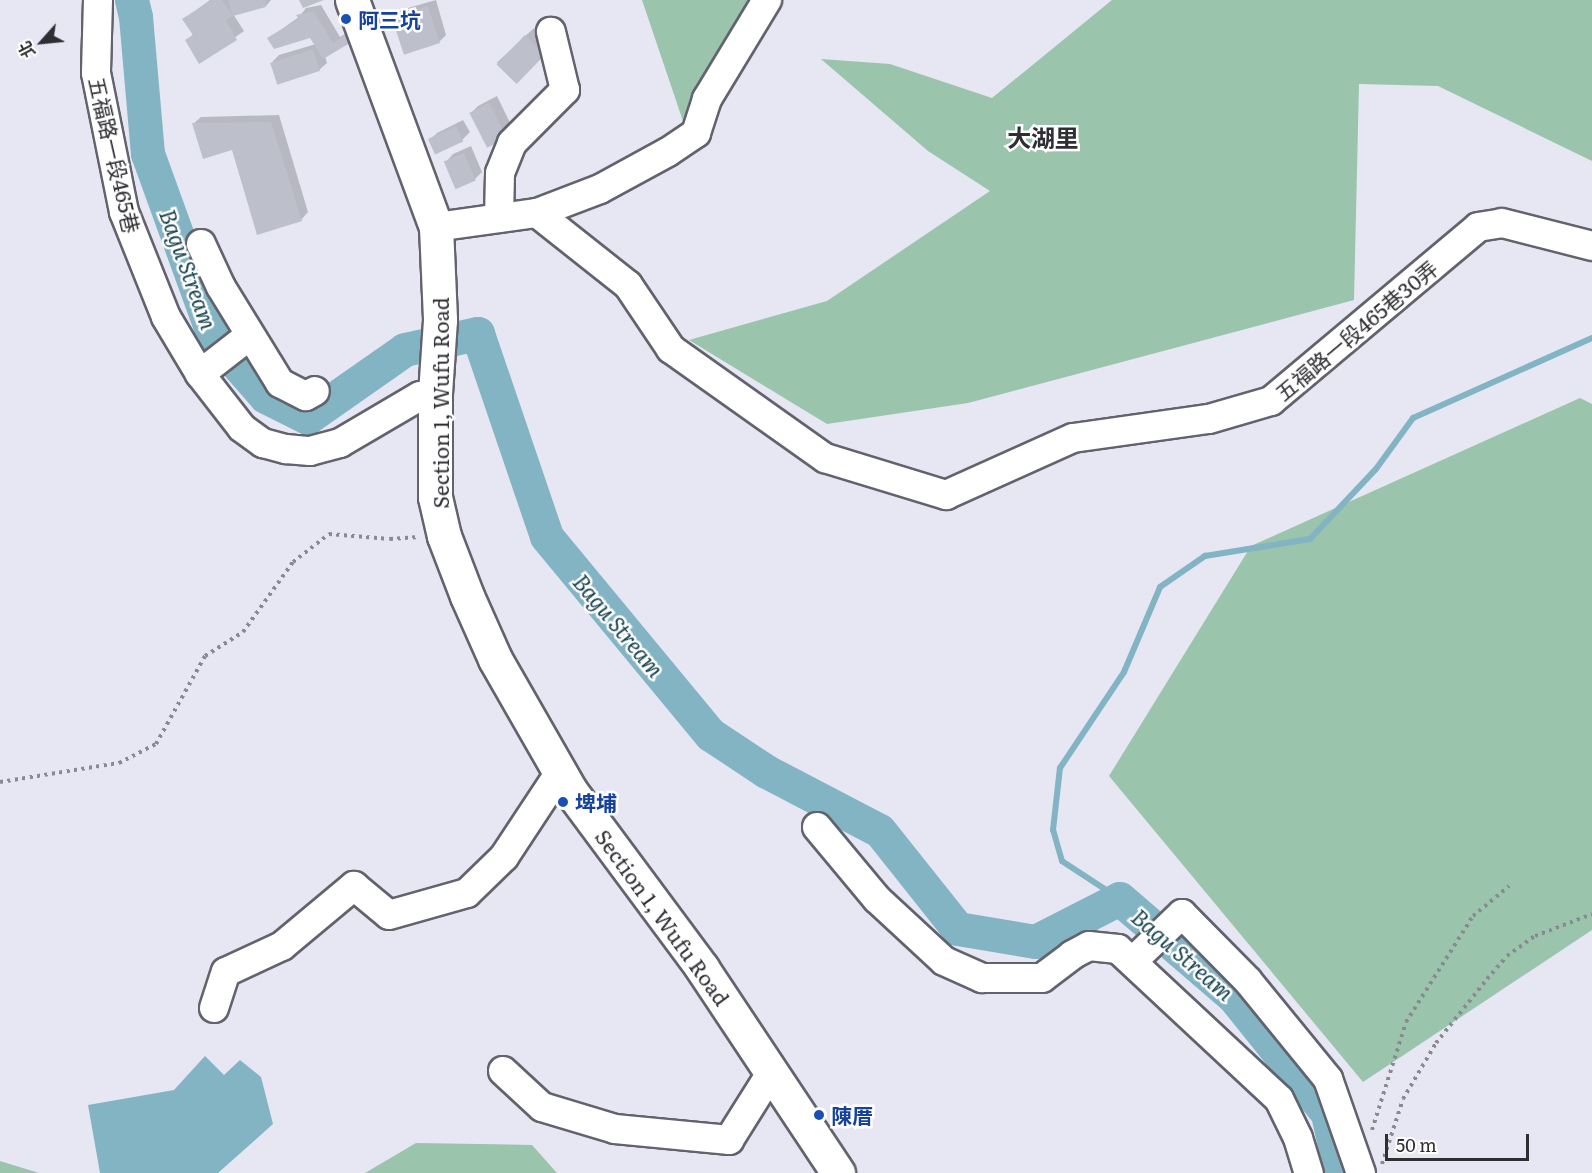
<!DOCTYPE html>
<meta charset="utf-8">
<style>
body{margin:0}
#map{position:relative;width:1592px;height:1173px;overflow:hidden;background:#e6e7f3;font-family:Literata,"Noto Sans TC",serif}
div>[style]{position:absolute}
.forest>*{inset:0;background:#9ac4ac}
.water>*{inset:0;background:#83b4c4}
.shadow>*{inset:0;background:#0003;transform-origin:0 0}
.stream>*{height:6px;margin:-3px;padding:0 3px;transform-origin:3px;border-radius:3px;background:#83b4c4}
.river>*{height:34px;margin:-17px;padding:0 17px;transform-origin:17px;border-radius:17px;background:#83b4c4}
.building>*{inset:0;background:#bdbfca;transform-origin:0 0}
.path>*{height:4px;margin-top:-2px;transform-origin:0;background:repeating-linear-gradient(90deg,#888991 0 3px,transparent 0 7.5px)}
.roads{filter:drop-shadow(2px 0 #62636d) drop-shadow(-2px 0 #62636d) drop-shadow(0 2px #62636d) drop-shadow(0 -2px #62636d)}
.minor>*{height:28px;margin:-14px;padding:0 14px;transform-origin:14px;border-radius:14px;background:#fff}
.major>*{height:33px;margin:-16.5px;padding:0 16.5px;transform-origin:16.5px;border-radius:16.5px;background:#fff}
.dots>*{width:16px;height:16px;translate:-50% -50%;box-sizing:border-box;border:3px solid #fff;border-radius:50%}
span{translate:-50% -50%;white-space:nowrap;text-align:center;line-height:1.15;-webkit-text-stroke:5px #fff;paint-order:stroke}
.transit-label{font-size:21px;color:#164399;font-weight:700}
.left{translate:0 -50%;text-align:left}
.street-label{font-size:21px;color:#2e2e33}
.water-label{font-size:22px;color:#16424e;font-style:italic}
.quarter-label{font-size:24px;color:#2e2e33;font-weight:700}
.north{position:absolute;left:12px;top:12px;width:60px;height:60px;-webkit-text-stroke:4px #fff;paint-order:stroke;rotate:243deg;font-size:16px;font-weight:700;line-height:24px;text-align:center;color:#2e2e33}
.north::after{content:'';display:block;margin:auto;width:21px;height:27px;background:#2e2e33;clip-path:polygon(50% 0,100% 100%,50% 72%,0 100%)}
.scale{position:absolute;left:1385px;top:1134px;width:144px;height:27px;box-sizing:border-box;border:3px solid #2e2e33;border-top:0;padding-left:8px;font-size:18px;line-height:21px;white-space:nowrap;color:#2e2e33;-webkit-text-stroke:4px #fff;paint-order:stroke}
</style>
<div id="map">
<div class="forest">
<i style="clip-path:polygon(642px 0,755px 0,685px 127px)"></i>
<i style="clip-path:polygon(1112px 0,1592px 0,1592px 161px,1438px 86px,1359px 84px,1354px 300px,968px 403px,827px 424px,689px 340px,827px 301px,990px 191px,928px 151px,821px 59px,890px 64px,992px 98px)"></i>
<i style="clip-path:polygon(1580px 398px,1592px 404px,1592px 930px,1363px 1082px,1109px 776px,1251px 546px)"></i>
<i style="clip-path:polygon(416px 1143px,532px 1145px,557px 1173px,365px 1173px)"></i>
<i style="clip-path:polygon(0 1161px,39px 1173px,0 1173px)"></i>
</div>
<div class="water">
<i style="clip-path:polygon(205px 1056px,224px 1075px,240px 1060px,261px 1077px,273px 1124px,218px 1173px,100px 1173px,88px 1105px,174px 1090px)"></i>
</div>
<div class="shadow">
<i style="clip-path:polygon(210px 0,271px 0,266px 6px,233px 14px,244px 31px,200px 62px,187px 41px,193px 34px,184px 19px)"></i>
<i style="clip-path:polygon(436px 0,446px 35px,439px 42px,394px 18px,401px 10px)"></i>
<i style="clip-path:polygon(321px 5px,340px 37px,358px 26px,325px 56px,327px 63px,319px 70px,272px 62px,279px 55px,316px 44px,311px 37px,269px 38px,299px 17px,306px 8px)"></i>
<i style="left:534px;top:28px;width:25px;height:51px;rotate:47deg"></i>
<i style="clip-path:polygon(497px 96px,513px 129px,506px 137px,471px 113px,478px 106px)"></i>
<i style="clip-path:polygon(279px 115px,308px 212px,301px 220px,233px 148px,193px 124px,201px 117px)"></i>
<i style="clip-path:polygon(463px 120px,470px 132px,462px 140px,430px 140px,437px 133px)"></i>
<i style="clip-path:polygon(471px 146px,482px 172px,475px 179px,446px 162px,453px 154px)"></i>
</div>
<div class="stream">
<i style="left:1120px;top:899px;width:69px;rotate:-146.8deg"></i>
<i style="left:1062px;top:861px;width:32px;rotate:-106deg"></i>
<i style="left:1053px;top:830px;width:62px;rotate:-83.6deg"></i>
<i style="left:1060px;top:768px;width:115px;rotate:-56.3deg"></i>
<i style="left:1124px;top:672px;width:92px;rotate:-67deg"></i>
<i style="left:1160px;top:587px;width:55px;rotate:-34.6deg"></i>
<i style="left:1205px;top:556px;width:106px;rotate:-9.2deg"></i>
<i style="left:1310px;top:539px;width:96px;rotate:-46.7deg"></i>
<i style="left:1376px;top:469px;width:63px;rotate:-54deg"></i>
<i style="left:1413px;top:418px;width:196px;rotate:-24.1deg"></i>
</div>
<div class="river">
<i style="left:132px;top:0;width:17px;rotate:77deg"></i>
<i style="left:136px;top:17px;width:138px;rotate:85deg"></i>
<i style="left:148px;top:154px;width:197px;rotate:70.1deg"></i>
<i style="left:215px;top:339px;width:77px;rotate:48.7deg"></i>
<i style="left:266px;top:397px;width:47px;rotate:26.6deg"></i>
<i style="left:308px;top:418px;width:118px;rotate:-35deg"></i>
<i style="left:405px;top:350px;width:75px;rotate:-12.4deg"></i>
<i style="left:478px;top:334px;width:214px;rotate:71.2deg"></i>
<i style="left:547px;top:537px;width:257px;rotate:50.4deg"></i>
<i style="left:711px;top:735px;width:67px;rotate:33.5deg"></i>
<i style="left:767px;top:772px;width:127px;rotate:27.6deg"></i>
<i style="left:880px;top:831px;width:125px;rotate:51.5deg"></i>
<i style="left:958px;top:929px;width:79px;rotate:9.5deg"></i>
<i style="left:1036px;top:942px;width:94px;rotate:-27.1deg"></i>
<i style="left:1120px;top:899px;width:150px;rotate:40.7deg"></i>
<i style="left:1234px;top:997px;width:150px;rotate:51.2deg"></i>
<i style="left:1328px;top:1114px;width:60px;rotate:77.6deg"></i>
</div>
<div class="building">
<i style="clip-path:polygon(212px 0,222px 0,233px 16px,226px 20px,237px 40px,199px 64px,185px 40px,193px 35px,182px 19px)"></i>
<i style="clip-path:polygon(228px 0,265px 0,266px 7px,233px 16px)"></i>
<i style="clip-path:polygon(299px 0,324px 0,303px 8px)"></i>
<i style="left:428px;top:6px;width:39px;height:38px;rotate:72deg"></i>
<i style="clip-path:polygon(313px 11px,333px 43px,350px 32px,355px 40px,323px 59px,310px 38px,274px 49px,267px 38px,299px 19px,296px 15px)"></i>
<i style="left:525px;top:35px;width:28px;height:41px;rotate:44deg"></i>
<i style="left:313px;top:49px;width:23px;height:45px;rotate:72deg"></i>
<i style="left:489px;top:103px;width:39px;height:22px;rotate:63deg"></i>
<i style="clip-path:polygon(271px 122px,302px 221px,257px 235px,232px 150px,203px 159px,192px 123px)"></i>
<i style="left:456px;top:126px;width:17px;height:31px;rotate:65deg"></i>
<i style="left:464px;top:153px;width:30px;height:22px;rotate:67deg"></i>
</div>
<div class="path">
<i style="left:0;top:782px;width:121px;rotate:-9.1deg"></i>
<i style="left:119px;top:763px;width:42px;rotate:-27.2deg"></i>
<i style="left:156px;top:744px;width:101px;rotate:-60.9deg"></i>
<i style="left:205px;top:656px;width:45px;rotate:-32.3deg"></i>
<i style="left:243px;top:632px;width:86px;rotate:-54.5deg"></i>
<i style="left:293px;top:562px;width:46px;rotate:-37.9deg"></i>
<i style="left:329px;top:534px;width:61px;rotate:4.7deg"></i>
<i style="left:390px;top:539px;width:29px;rotate:-4deg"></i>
<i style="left:1372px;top:1130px;width:113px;rotate:-72.5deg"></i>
<i style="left:1406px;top:1022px;width:125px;rotate:-57.7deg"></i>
<i style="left:1473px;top:916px;width:47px;rotate:-39.8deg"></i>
<i style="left:1382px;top:1164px;width:68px;rotate:-72.1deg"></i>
<i style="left:1403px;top:1099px;width:65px;rotate:-59.5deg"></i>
<i style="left:1436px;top:1043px;width:82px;rotate:-51.4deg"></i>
<i style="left:1487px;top:979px;width:30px;rotate:-49deg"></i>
<i style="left:1507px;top:956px;width:34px;rotate:-36deg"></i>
<i style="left:1535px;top:936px;width:61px;rotate:-21.1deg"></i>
</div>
<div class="roads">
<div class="minor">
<i style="left:98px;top:0;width:73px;rotate:91.6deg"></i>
<i style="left:96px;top:73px;width:142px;rotate:78.6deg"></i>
<i style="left:124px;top:212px;width:113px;rotate:68.2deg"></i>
<i style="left:166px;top:317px;width:66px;rotate:59.2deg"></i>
<i style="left:200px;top:374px;width:68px;rotate:52.1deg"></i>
<i style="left:242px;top:428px;width:26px;rotate:36deg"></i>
<i style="left:263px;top:443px;width:24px;rotate:15deg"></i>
<i style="left:286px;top:449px;width:24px;rotate:5deg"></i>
<i style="left:310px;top:451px;width:31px;rotate:-15deg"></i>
<i style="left:340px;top:443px;width:93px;rotate:-30.4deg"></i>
<i style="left:420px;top:396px;width:15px;rotate:-8deg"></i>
<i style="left:537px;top:213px;width:116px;rotate:38.4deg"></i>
<i style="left:628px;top:285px;width:77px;rotate:56.1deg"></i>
<i style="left:671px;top:349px;width:189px;rotate:35.3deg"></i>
<i style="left:825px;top:458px;width:127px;rotate:17deg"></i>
<i style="left:946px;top:495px;width:139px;rotate:-24.2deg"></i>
<i style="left:1073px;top:438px;width:137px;rotate:-8deg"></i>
<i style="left:1209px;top:419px;width:65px;rotate:-16.2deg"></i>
<i style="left:1271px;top:401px;width:270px;rotate:-40deg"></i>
<i style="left:1478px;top:227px;width:24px;rotate:-9deg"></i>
<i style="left:1502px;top:223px;width:93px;rotate:14.3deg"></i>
<i style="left:499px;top:218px;width:45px;rotate:-88.7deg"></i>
<i style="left:500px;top:173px;width:32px;rotate:-68deg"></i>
<i style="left:512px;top:143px;width:75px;rotate:-45deg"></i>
<i style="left:565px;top:90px;width:60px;rotate:-103.6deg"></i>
<i style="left:436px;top:227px;width:102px;rotate:-7.9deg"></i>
<i style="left:537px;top:213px;width:67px;rotate:-20.9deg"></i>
<i style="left:600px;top:189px;width:77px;rotate:-28.6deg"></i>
<i style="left:668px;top:152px;width:34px;rotate:-34deg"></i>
<i style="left:696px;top:133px;width:36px;rotate:-72deg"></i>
<i style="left:707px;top:99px;width:116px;rotate:-58.8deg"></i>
<i style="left:201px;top:244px;width:47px;rotate:65.1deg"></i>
<i style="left:221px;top:287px;width:113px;rotate:58.4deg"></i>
<i style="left:280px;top:383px;width:29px;rotate:27deg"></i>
<i style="left:306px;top:396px;width:10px;rotate:-29deg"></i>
<i style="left:200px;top:374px;width:62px;rotate:-37.8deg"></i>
<i style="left:817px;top:827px;width:94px;rotate:50.2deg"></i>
<i style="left:877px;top:899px;width:91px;rotate:42.8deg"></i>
<i style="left:944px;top:961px;width:42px;rotate:24.1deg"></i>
<i style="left:982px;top:978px;width:60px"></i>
<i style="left:1042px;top:978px;width:38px;rotate:-37deg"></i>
<i style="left:1072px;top:955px;width:19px;rotate:-28deg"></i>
<i style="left:1089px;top:946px;width:29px;rotate:6deg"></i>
<i style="left:1118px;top:949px;width:220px;rotate:43deg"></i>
<i style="left:1279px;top:1099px;width:43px;rotate:64deg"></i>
<i style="left:1298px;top:1138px;width:37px;rotate:73deg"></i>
<i style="left:1133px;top:961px;width:68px;rotate:-43.8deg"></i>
<i style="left:1182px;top:914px;width:94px;rotate:45.4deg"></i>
<i style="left:1248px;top:981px;width:127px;rotate:50.8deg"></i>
<i style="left:1328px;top:1079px;width:100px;rotate:70.7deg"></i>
<i style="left:214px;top:1008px;width:38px;rotate:-72deg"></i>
<i style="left:226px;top:972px;width:62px;rotate:-24.9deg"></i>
<i style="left:282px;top:946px;width:94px;rotate:-39.8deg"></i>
<i style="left:354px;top:886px;width:45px;rotate:39.6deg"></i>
<i style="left:389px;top:915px;width:81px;rotate:-15.8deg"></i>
<i style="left:467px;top:893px;width:52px;rotate:-44.2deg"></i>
<i style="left:504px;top:857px;width:102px;rotate:-56.6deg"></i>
<i style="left:503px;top:1071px;width:53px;rotate:42.7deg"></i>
<i style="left:542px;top:1107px;width:76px;rotate:16.8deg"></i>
<i style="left:615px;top:1129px;width:115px;rotate:5.5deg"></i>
<i style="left:729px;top:1140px;width:79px;rotate:-57.9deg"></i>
</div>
<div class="major">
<i style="left:352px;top:0;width:242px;rotate:69.7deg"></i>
<i style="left:436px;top:227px;width:93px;rotate:87.5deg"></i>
<i style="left:440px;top:320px;width:74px;rotate:93.9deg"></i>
<i style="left:435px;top:394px;width:103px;rotate:90deg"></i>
<i style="left:435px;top:497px;width:40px;rotate:77deg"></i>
<i style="left:444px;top:536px;width:64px;rotate:69deg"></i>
<i style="left:467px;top:596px;width:69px;rotate:66deg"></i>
<i style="left:495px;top:659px;width:151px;rotate:60.2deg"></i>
<i style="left:570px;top:790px;width:222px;rotate:53.4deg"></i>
<i style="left:702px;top:968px;width:246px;rotate:56.4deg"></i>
</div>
</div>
<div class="dots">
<i style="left:346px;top:19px;background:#1a4fb4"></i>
<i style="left:563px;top:802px;background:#1a4fb4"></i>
<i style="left:819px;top:1115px;background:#1a4fb4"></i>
</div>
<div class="transit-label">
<span class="left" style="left:358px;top:19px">阿三坑</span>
<span class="left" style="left:575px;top:802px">埤埔</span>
<span class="left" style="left:831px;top:1115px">陳厝</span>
</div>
<div class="street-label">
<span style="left:115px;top:155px;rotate:77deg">五福路一段465巷</span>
<span style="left:1356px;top:330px;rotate:-40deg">五福路一段465巷30弄</span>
<span style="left:440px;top:403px;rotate:-90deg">Section 1, Wufu Road</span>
<span style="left:663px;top:917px;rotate:54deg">Section 1, Wufu Road</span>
</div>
<div class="water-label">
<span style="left:189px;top:269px;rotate:70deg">Bagu Stream</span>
<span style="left:619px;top:625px;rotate:50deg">Bagu Stream</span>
<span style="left:1183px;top:954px;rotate:41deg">Bagu Stream</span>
</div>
<div class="quarter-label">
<span style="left:1043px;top:137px">大湖里</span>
</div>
<div class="north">北</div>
<div class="scale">50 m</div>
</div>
